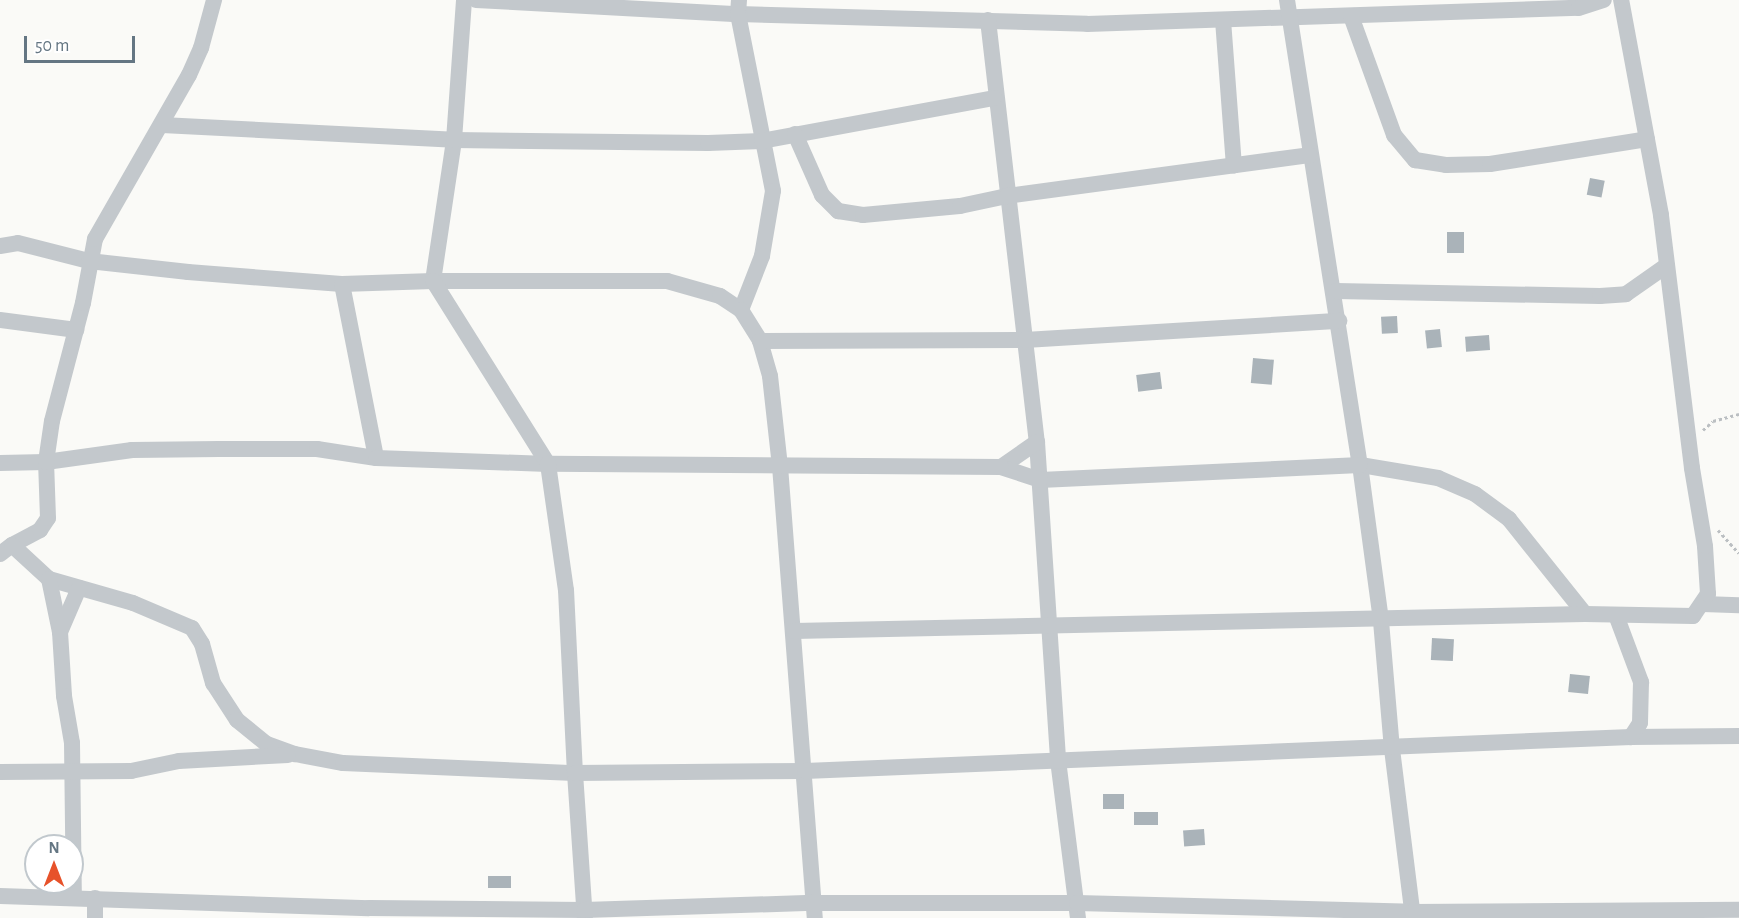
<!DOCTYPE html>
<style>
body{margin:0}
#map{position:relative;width:1739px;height:918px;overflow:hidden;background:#fafaf7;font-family:"Alegreya Sans",sans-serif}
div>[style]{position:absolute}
.building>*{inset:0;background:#aab3b9;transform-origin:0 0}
.path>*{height:3px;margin-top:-1.5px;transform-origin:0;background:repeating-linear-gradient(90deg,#bbbfc2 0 3px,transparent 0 6px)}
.street>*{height:16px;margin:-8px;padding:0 8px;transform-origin:8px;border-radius:8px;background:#c3c8cc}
span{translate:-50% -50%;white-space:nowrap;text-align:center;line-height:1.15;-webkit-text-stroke:6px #fff;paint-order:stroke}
.north{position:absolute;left:24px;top:834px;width:60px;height:60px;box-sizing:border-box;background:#fff;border:2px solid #c1c8cd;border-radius:50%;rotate:0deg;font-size:16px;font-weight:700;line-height:24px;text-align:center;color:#647683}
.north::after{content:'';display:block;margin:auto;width:21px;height:27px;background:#e7522a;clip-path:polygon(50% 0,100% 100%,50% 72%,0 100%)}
.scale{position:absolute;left:24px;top:36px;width:111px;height:27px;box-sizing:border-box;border:3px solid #647683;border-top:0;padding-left:8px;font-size:18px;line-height:21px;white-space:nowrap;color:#647683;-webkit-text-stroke:4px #fff;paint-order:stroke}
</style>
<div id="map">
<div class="building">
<i style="left:1590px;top:178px;width:15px;height:17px;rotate:11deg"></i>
<i style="left:1447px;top:232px;width:17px;height:21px"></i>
<i style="left:1397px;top:316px;width:17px;height:16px;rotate:87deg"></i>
<i style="left:1440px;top:329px;width:18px;height:15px;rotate:84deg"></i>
<i style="left:1489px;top:335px;width:15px;height:24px;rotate:86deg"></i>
<i style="left:1253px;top:358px;width:21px;height:25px;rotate:5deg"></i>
<i style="left:1160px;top:372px;width:17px;height:24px;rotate:83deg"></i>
<i style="left:1432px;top:638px;width:22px;height:22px;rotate:3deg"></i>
<i style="left:1570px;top:674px;width:20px;height:18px;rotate:6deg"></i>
<i style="left:1103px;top:794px;width:21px;height:15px"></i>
<i style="left:1134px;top:812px;width:24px;height:13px"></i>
<i style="left:1204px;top:829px;width:16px;height:21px;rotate:86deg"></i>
<i style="left:511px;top:876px;width:12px;height:23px;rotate:90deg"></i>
</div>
<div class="path">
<i style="left:1703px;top:430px;width:13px;rotate:-42deg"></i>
<i style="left:1713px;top:421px;width:27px;rotate:-15deg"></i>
<i style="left:1718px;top:530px;width:31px;rotate:48deg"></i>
</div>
<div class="street">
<i style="left:476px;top:0;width:262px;rotate:3.1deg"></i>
<i style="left:738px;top:14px;width:349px;rotate:1.6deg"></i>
<i style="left:1087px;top:24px;width:492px;rotate:-1.9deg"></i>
<i style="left:1579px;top:8px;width:26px;rotate:-18deg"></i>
<i style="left:739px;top:0;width:14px;rotate:94deg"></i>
<i style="left:738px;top:14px;width:180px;rotate:78.8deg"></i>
<i style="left:773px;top:191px;width:66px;rotate:99.6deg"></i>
<i style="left:762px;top:256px;width:58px;rotate:111.3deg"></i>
<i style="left:1287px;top:0;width:471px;rotate:81.1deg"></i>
<i style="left:1360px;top:465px;width:157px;rotate:82.3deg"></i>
<i style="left:1381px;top:621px;width:128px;rotate:85.1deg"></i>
<i style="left:1392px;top:749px;width:170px;rotate:82.9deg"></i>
<i style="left:1351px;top:16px;width:127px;rotate:70.1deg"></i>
<i style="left:1394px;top:135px;width:33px;rotate:50deg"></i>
<i style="left:1415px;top:160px;width:31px;rotate:9deg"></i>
<i style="left:1446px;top:165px;width:44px;rotate:-1.3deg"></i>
<i style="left:1490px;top:164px;width:159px;rotate:-9deg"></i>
<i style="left:988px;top:20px;width:425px;rotate:83.4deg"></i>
<i style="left:1037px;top:442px;width:319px;rotate:86.2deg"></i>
<i style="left:1058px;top:760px;width:159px;rotate:82.8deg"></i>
<i style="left:1223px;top:20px;width:146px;rotate:85.7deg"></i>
<i style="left:162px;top:125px;width:292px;rotate:2.9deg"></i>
<i style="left:454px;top:140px;width:254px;rotate:0.7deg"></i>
<i style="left:708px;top:143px;width:54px;rotate:-2.1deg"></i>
<i style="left:762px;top:141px;width:236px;rotate:-10.5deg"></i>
<i style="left:795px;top:134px;width:67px;rotate:66.1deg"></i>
<i style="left:822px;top:195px;width:23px;rotate:45deg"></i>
<i style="left:838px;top:211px;width:25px;rotate:9deg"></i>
<i style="left:863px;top:215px;width:97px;rotate:-5.3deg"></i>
<i style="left:960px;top:206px;width:48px;rotate:-12deg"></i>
<i style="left:1007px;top:196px;width:305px;rotate:-7.7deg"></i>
<i style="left:0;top:246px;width:18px;rotate:-9deg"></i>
<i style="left:18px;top:243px;width:73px;rotate:14.2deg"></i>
<i style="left:89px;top:261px;width:100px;rotate:6.3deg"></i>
<i style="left:188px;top:272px;width:154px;rotate:4.5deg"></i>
<i style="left:342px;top:284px;width:91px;rotate:-1.9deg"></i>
<i style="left:433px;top:281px;width:143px;rotate:-81.5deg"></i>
<i style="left:454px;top:140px;width:140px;rotate:-85.9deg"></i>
<i style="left:433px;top:281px;width:234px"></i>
<i style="left:667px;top:281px;width:55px;rotate:15.8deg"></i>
<i style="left:720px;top:296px;width:25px;rotate:34deg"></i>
<i style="left:741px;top:310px;width:36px;rotate:58deg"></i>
<i style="left:760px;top:341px;width:36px;rotate:74deg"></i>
<i style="left:770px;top:376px;width:91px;rotate:83.7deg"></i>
<i style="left:780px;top:466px;width:453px;rotate:85.6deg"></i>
<i style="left:342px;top:284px;width:177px;rotate:78.9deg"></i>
<i style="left:1336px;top:291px;width:264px;rotate:1.1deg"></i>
<i style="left:1600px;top:296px;width:26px;rotate:-4deg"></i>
<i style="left:1626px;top:294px;width:49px;rotate:-35deg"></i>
<i style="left:0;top:320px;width:77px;rotate:7.5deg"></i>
<i style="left:760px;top:341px;width:265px;rotate:-0.2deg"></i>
<i style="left:1025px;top:340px;width:315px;rotate:-3.5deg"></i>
<i style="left:0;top:463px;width:46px;rotate:-1.2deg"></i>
<i style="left:46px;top:462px;width:87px;rotate:-7.9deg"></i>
<i style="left:132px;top:450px;width:87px;rotate:-0.7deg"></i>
<i style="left:219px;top:449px;width:98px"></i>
<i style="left:317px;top:449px;width:60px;rotate:8.7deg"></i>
<i style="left:376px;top:458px;width:172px;rotate:2deg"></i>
<i style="left:548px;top:464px;width:216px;rotate:-122.1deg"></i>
<i style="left:1001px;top:467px;width:44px;rotate:-34.8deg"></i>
<i style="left:12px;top:545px;width:32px;rotate:-28deg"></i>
<i style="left:40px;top:530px;width:14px;rotate:-56deg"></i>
<i style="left:48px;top:518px;width:56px;rotate:-92deg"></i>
<i style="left:46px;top:462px;width:41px;rotate:-81.7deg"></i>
<i style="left:52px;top:421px;width:122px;rotate:-75.3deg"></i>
<i style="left:83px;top:303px;width:65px;rotate:-79.4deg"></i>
<i style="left:95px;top:239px;width:189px;rotate:-60.2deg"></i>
<i style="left:189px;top:75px;width:30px;rotate:-66deg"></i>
<i style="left:201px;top:48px;width:50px;rotate:-74.8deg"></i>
<i style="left:0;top:554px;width:15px;rotate:-37deg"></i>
<i style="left:12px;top:545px;width:50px;rotate:42.6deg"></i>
<i style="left:49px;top:579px;width:87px;rotate:15.9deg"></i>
<i style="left:133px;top:603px;width:64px;rotate:23deg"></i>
<i style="left:192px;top:628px;width:19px;rotate:58deg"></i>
<i style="left:202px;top:644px;width:41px;rotate:74.2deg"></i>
<i style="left:213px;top:683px;width:44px;rotate:57deg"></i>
<i style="left:237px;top:720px;width:38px;rotate:39deg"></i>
<i style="left:267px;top:744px;width:30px;rotate:20deg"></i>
<i style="left:295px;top:754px;width:49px;rotate:10.6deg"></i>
<i style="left:343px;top:763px;width:232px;rotate:2.5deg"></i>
<i style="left:575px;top:773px;width:145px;rotate:86.1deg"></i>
<i style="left:49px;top:579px;width:54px;rotate:78.3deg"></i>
<i style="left:60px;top:632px;width:64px;rotate:86.4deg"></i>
<i style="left:64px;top:696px;width:48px;rotate:80.3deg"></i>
<i style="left:72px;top:743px;width:153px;rotate:89.3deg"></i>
<i style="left:1703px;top:604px;width:36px;rotate:2deg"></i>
<i style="left:1585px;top:614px;width:122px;rotate:-128.7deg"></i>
<i style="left:1509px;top:519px;width:42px;rotate:-143.7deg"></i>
<i style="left:1475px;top:494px;width:40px;rotate:-156.6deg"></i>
<i style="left:1438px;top:478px;width:79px;rotate:-170.5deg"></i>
<i style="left:1360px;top:465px;width:320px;rotate:177.3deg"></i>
<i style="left:1040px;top:480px;width:41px;rotate:-161.6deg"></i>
<i style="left:1001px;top:467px;width:453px;rotate:-179.6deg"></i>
<i style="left:548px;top:464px;width:127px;rotate:81.9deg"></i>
<i style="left:566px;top:590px;width:183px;rotate:87.2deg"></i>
<i style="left:575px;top:773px;width:230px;rotate:-0.5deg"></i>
<i style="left:805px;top:771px;width:827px;rotate:-2.36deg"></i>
<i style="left:1631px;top:737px;width:108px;rotate:-0.5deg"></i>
<i style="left:1616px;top:615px;width:72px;rotate:69.5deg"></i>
<i style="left:1641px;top:682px;width:41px;rotate:91.4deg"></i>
<i style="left:1640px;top:723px;width:17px;rotate:123deg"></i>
<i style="left:794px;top:631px;width:791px;rotate:-1.23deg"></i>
<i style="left:1585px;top:614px;width:108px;rotate:1.1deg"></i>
<i style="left:1693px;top:616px;width:27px;rotate:-56deg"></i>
<i style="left:1708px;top:594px;width:48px;rotate:-93.6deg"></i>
<i style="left:1705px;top:546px;width:79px;rotate:-99.5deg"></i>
<i style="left:1692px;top:468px;width:255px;rotate:-97deg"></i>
<i style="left:1661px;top:215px;width:219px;rotate:-100.5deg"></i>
<i style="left:60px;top:632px;width:48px;rotate:-66.6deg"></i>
<i style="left:0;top:772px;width:131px;rotate:-0.4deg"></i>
<i style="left:131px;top:771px;width:49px;rotate:-11.8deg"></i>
<i style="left:179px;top:761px;width:109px;rotate:-3.2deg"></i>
<i style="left:0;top:896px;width:369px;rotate:1.9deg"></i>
<i style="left:369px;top:908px;width:215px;rotate:0.5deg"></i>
<i style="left:584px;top:910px;width:229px;rotate:-1.8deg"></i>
<i style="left:813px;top:903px;width:264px"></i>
<i style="left:1077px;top:903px;width:335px;rotate:1.5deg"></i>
<i style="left:1412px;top:912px;width:327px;rotate:-0.4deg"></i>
<i style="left:95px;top:918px;width:20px;rotate:-90deg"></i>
</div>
<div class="north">N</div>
<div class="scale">50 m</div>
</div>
